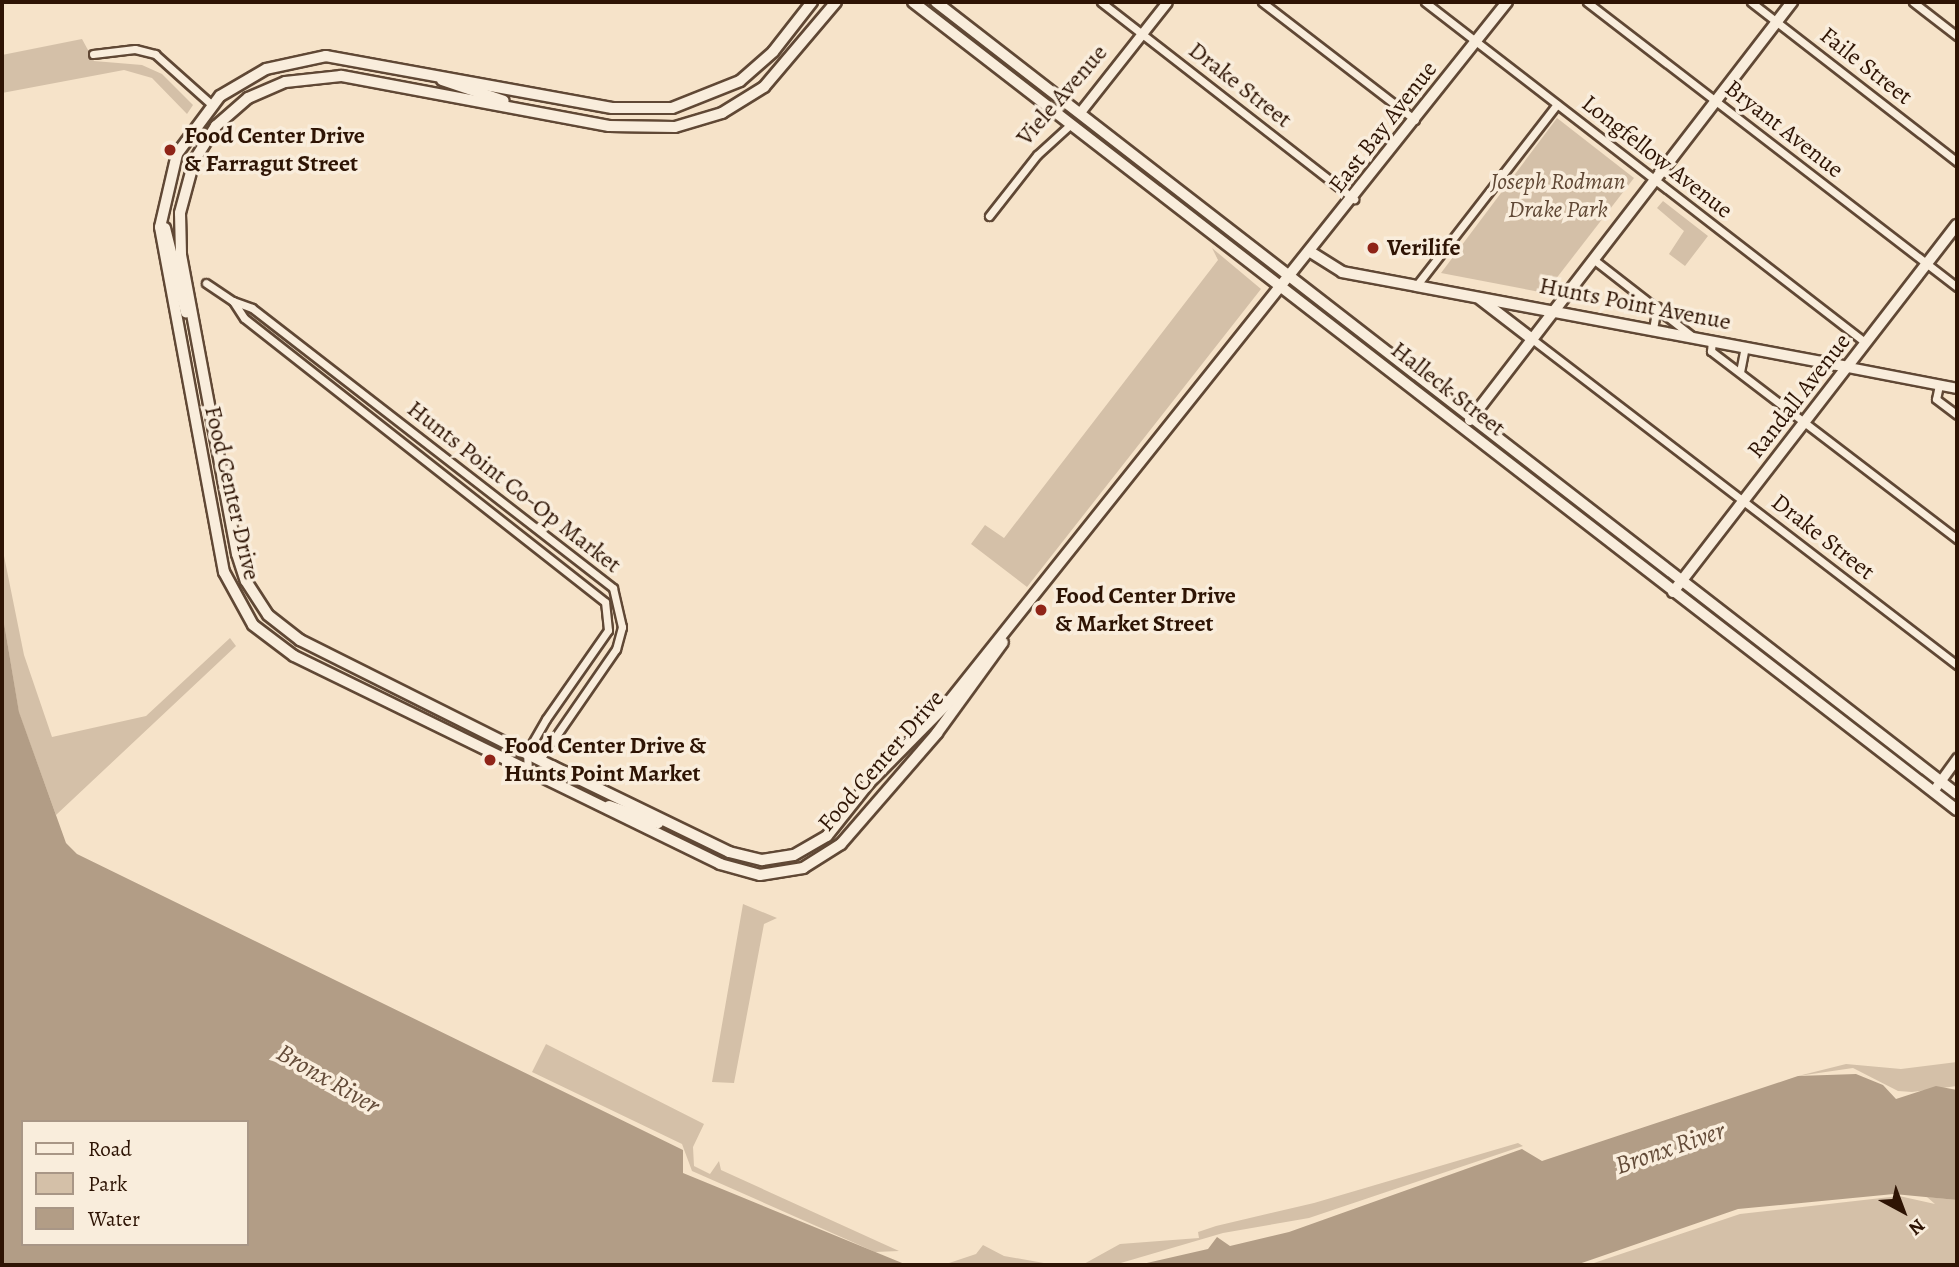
<!DOCTYPE html>
<style>
body{margin:0}
#map{position:relative;width:1959px;height:1267px;overflow:hidden;background:#f6e3c9;font-family:Alegreya,serif}
div>[style]{position:absolute}
.green>*{inset:0;background:#d4c0a8}
.water>*{inset:0;background:#b29d86}
.roads{filter:drop-shadow(2px 0 #604835) drop-shadow(-2px 0 #604835) drop-shadow(0 2px #604835) drop-shadow(0 -2px #604835)}
.minor>*{height:7px;margin:-3.5px;padding:0 3.5px;transform-origin:3.5px;border-radius:3.5px;background:#f9eddc}
.tertiary>*{height:9px;margin:-4.5px;padding:0 4.5px;transform-origin:4.5px;border-radius:4.5px;background:#f9eddc}
.secondary>*{height:10px;margin:-5px;padding:0 5px;transform-origin:5px;border-radius:5px;background:#f9eddc}
.dots>*{width:19px;height:19px;translate:-50% -50%;box-sizing:border-box;border:4px solid #f9eddc;border-radius:50%}
span{translate:-50% -50%;white-space:nowrap;text-align:center;line-height:1.15;-webkit-text-stroke:7px #f9eddc;paint-order:stroke}
.street-label{font-size:24px;color:#2e1404}
.poi-label{font-size:24px;color:#2e1404;font-weight:700}
.left{translate:0 -50%;text-align:left}
.park-label{font-size:24px;color:#604835;font-style:italic}
.water-label{font-size:26px;color:#634b38;font-style:italic}
.frame{position:absolute;inset:0;border:4px solid #2e1404;pointer-events:none}
.legend{position:absolute;left:21px;top:1120px;width:228px;height:126px;box-sizing:border-box;background:#f9eddc;border:2px solid #a89686;margin:0;padding:9px 12px;list-style:none;font-size:21px;color:#2e1404}
.legend li{display:flex;align-items:center;gap:14px;height:35px}
.legend b{width:35px;border:2px solid #a89686}
.north{position:absolute;left:1868px;top:1176px;width:70px;height:70px;-webkit-text-stroke:5px #f9eddc;paint-order:stroke;rotate:139deg;font-size:19px;font-weight:700;line-height:28px;text-align:center;color:#2e1404}
.north::after{content:'';display:block;margin:auto;width:24px;height:32px;background:#2e1404;clip-path:polygon(50% 0,100% 100%,50% 72%,0 100%)}
</style>
<div id="map">
<div class="green">
<i style="clip-path:polygon(82px 39px,94px 61px,142px 65px,162px 74px,193px 105px,187px 114px,152px 78px,124px 70px,2px 93px,2px 55px)"></i>
<i style="clip-path:polygon(1557px 118px,1634px 178px,1545px 293px,1441px 273px)"></i>
<i style="clip-path:polygon(1663px 201px,1708px 236px,1685px 266px,1669px 254px,1684px 231px,1657px 208px)"></i>
<i style="clip-path:polygon(1212px 248px,1261px 289px,1027px 587px,971px 544px,985px 525px,1004px 538px,1218px 260px)"></i>
<i style="clip-path:polygon(2px 546px,24px 655px,52px 737px,146px 716px,230px 638px,236px 646px,56px 815px,19px 713px,2px 611px)"></i>
<i style="clip-path:polygon(743px 904px,777px 918px,764px 924px,734px 1083px,712px 1082px)"></i>
<i style="clip-path:polygon(546px 1044px,704px 1124px,693px 1147px,694px 1166px,710px 1174px,719px 1161px,721px 1170px,899px 1251px,875px 1252px,692px 1171px,682px 1144px,532px 1072px)"></i>
<i style="clip-path:polygon(1957px 1062px,1957px 1086px,1912px 1092px,1898px 1091px,1853px 1068px,1798px 1076px,1846px 1064px,1901px 1069px)"></i>
<i style="clip-path:polygon(1518px 1143px,1523px 1146px,1309px 1218px,1223px 1233px,1114px 1265px,1082px 1265px,1120px 1244px,1199px 1238px,1198px 1232px,1216px 1226px,1314px 1203px)"></i>
<i style="clip-path:polygon(1899px 1196px,1935px 1204px,1927px 1197px,1957px 1200px,1957px 1265px,1588px 1265px,1740px 1214px)"></i>
<i style="clip-path:polygon(983px 1245px,1004px 1256px,1055px 1265px,943px 1265px,976px 1254px)"></i>
</div>
<div class="water">
<i style="clip-path:polygon(evenodd,2px 611px,19px 712px,66px 843px,77px 854px,683px 1150px,683px 1173px,907px 1265px,2px 1265px,2px 611px,23px 1122px,247px 1122px,247px 1244px,23px 1244px,23px 1122px)"></i>
<i style="clip-path:polygon(1856px 1074px,1883px 1085px,1896px 1099px,1936px 1086px,1957px 1090px,1957px 1200px,1894px 1194px,1738px 1209px,1576px 1265px,1138px 1265px,1208px 1249px,1217px 1237px,1230px 1246px,1289px 1232px,1522px 1149px,1542px 1161px,1798px 1076px)"></i>
</div>
<div class="roads">
<div class="minor">
<i style="left:1101px;top:2px;width:321px;rotate:37.9deg"></i>
<i style="left:1262px;top:2px;width:193px;rotate:37.6deg"></i>
<i style="left:1425px;top:2px;width:557px;rotate:37.71deg"></i>
<i style="left:1587px;top:2px;width:467px;rotate:37.6deg"></i>
<i style="left:1751px;top:2px;width:261px;rotate:37.8deg"></i>
<i style="left:1913px;top:2px;width:56px;rotate:37.7deg"></i>
<i style="left:93px;top:54px;width:42px;rotate:-6.8deg"></i>
<i style="left:135px;top:49px;width:21px;rotate:14deg"></i>
<i style="left:155px;top:54px;width:76px;rotate:41.8deg"></i>
<i style="left:989px;top:216px;width:78px;rotate:-51.8deg"></i>
<i style="left:1037px;top:155px;width:46px;rotate:-42.4deg"></i>
<i style="left:1593px;top:259px;width:125px;rotate:37.9deg"></i>
<i style="left:206px;top:283px;width:32px;rotate:34deg"></i>
<i style="left:1416px;top:286px;width:230px;rotate:-52.2deg"></i>
<i style="left:1653px;top:329px;width:23px;rotate:-80deg"></i>
<i style="left:1532px;top:339px;width:536px;rotate:37.49deg"></i>
<i style="left:1712px;top:340px;width:11px;rotate:95deg"></i>
<i style="left:1711px;top:351px;width:310px;rotate:37.4deg"></i>
<i style="left:1740px;top:372px;width:25px;rotate:-79deg"></i>
<i style="left:1939px;top:385px;width:14px;rotate:102deg"></i>
<i style="left:1936px;top:399px;width:26px;rotate:37deg"></i>
<i style="left:528px;top:771px;width:19px;rotate:-93deg"></i>
<i style="left:527px;top:752px;width:38px;rotate:-60deg"></i>
<i style="left:546px;top:719px;width:108px;rotate:-55.1deg"></i>
<i style="left:608px;top:630px;width:28px;rotate:-96deg"></i>
<i style="left:605px;top:602px;width:459px;rotate:-141.8deg"></i>
<i style="left:244px;top:318px;width:20px;rotate:-123deg"></i>
<i style="left:233px;top:301px;width:20px;rotate:20deg"></i>
<i style="left:252px;top:308px;width:457px;rotate:37.8deg"></i>
<i style="left:613px;top:588px;width:40px;rotate:77deg"></i>
<i style="left:622px;top:627px;width:23px;rotate:105deg"></i>
<i style="left:616px;top:649px;width:134px;rotate:124.6deg"></i>
</div>
<div class="tertiary">
<i style="left:1080px;top:112px;width:140px;rotate:-51.7deg"></i>
<i style="left:1848px;top:367px;width:111px;rotate:10.9deg"></i>
<i style="left:1933px;top:791px;width:41px;rotate:-54deg"></i>
</div>
<div class="secondary">
<i style="left:812px;top:2px;width:63px;rotate:128deg"></i>
<i style="left:773px;top:52px;width:44px;rotate:138.7deg"></i>
<i style="left:740px;top:81px;width:73px;rotate:158.3deg"></i>
<i style="left:672px;top:108px;width:60px;rotate:180deg"></i>
<i style="left:612px;top:108px;width:291px;rotate:-169.7deg"></i>
<i style="left:326px;top:56px;width:61px;rotate:167.8deg"></i>
<i style="left:266px;top:69px;width:53px;rotate:149.6deg"></i>
<i style="left:220px;top:96px;width:72px;rotate:126.6deg"></i>
<i style="left:177px;top:154px;width:75px;rotate:103.1deg"></i>
<i style="left:160px;top:227px;width:351px;rotate:79.5deg"></i>
<i style="left:224px;top:572px;width:60px;rotate:61.3deg"></i>
<i style="left:253px;top:625px;width:51px;rotate:37.1deg"></i>
<i style="left:294px;top:656px;width:474px;rotate:26deg"></i>
<i style="left:720px;top:864px;width:41px;rotate:15.4deg"></i>
<i style="left:760px;top:875px;width:44px;rotate:-9.2deg"></i>
<i style="left:803px;top:868px;width:45px;rotate:-32.3deg"></i>
<i style="left:841px;top:844px;width:147px;rotate:-49.1deg"></i>
<i style="left:937px;top:733px;width:112px;rotate:-54deg"></i>
<i style="left:836px;top:2px;width:111px;rotate:130.3deg"></i>
<i style="left:764px;top:87px;width:49px;rotate:148.2deg"></i>
<i style="left:722px;top:113px;width:49px;rotate:163.4deg"></i>
<i style="left:675px;top:127px;width:66px;rotate:-179.1deg"></i>
<i style="left:609px;top:126px;width:273px;rotate:-169.4deg"></i>
<i style="left:341px;top:76px;width:56px;rotate:173.9deg"></i>
<i style="left:285px;top:82px;width:40px;rotate:156.6deg"></i>
<i style="left:248px;top:98px;width:43px;rotate:138.8deg"></i>
<i style="left:216px;top:126px;width:41px;rotate:122.2deg"></i>
<i style="left:194px;top:161px;width:54px;rotate:105.1deg"></i>
<i style="left:180px;top:213px;width:42px;rotate:88.6deg"></i>
<i style="left:181px;top:255px;width:304px;rotate:79.4deg"></i>
<i style="left:237px;top:554px;width:28px;rotate:72deg"></i>
<i style="left:246px;top:581px;width:40px;rotate:57.1deg"></i>
<i style="left:268px;top:615px;width:41px;rotate:38deg"></i>
<i style="left:300px;top:640px;width:282px;rotate:26.6deg"></i>
<i style="left:552px;top:766px;width:197px;rotate:25.9deg"></i>
<i style="left:729px;top:852px;width:34px;rotate:14deg"></i>
<i style="left:762px;top:860px;width:32px;rotate:-9deg"></i>
<i style="left:794px;top:855px;width:38px;rotate:-30deg"></i>
<i style="left:827px;top:836px;width:68px;rotate:-51.6deg"></i>
<i style="left:869px;top:783px;width:111px;rotate:-45.4deg"></i>
<i style="left:947px;top:704px;width:898px;rotate:-51.42deg"></i>
<i style="left:913px;top:2px;width:1320px;rotate:37.74deg"></i>
<i style="left:936px;top:2px;width:1292px;rotate:37.8deg"></i>
<i style="left:442px;top:80px;width:65px;rotate:18.7deg"></i>
<i style="left:165px;top:228px;width:87px;rotate:76deg"></i>
<i style="left:1309px;top:251px;width:39px;rotate:32deg"></i>
<i style="left:1342px;top:272px;width:515px;rotate:10.63deg"></i>
<i style="left:1480px;top:299px;width:66px;rotate:37.6deg"></i>
<i style="left:1470px;top:420px;width:528px;rotate:-52.39deg"></i>
<i style="left:1673px;top:592px;width:464px;rotate:-52.3deg"></i>
<i style="left:609px;top:806px;width:52px;rotate:19.1deg"></i>
</div>
</div>
<div class="dots">
<i style="left:170px;top:150px;background:#8f2418"></i>
<i style="left:1373px;top:248px;background:#8f2418"></i>
<i style="left:1041px;top:610px;background:#8f2418"></i>
<i style="left:490px;top:760px;background:#8f2418"></i>
</div>
<div class="street-label">
<span style="left:1866px;top:66px;rotate:38deg">Faile Street</span>
<span style="left:1240px;top:85px;rotate:38deg">Drake Street</span>
<span style="left:1062px;top:95px;rotate:-49deg">Viele Avenue</span>
<span style="left:1383px;top:127px;rotate:-52deg">East Bay Avenue</span>
<span style="left:1784px;top:129px;rotate:38deg">Bryant Avenue</span>
<span style="left:1657px;top:157px;rotate:38deg">Longfellow Avenue</span>
<span style="left:1635px;top:304px;rotate:11deg">Hunts Point Avenue</span>
<span style="left:1448px;top:389px;rotate:38deg">Halleck Street</span>
<span style="left:1799px;top:396px;rotate:-52deg">Randall Avenue</span>
<span style="left:514px;top:487px;rotate:38deg">Hunts Point Co-Op Market</span>
<span style="left:232px;top:493px;rotate:77deg">Food Center Drive</span>
<span style="left:1823px;top:537px;rotate:38deg">Drake Street</span>
<span style="left:881px;top:761px;rotate:-49deg">Food Center Drive</span>
</div>
<div class="poi-label">
<span class="left" style="left:184px;top:150px">Food Center Drive<br>&amp; Farragut Street</span>
<span class="left" style="left:1387px;top:248px">Verilife</span>
<span class="left" style="left:1055px;top:610px">Food Center Drive<br>&amp; Market Street</span>
<span class="left" style="left:504px;top:760px">Food Center Drive &amp;<br>Hunts Point Market</span>
</div>
<div class="park-label">
<span style="left:1558px;top:196px">Joseph Rodman<br>Drake Park</span>
</div>
<div class="water-label">
<span style="left:328px;top:1079px;rotate:30deg">Bronx River</span>
<span style="left:1670px;top:1148px;rotate:-19deg">Bronx River</span>
</div>
<div class="frame"></div>
<ul class="legend">
<li><b style="height:9px;background:#f9eddc"></b>Road</li>
<li><b style="height:19px;background:#d4c0a8"></b>Park</li>
<li><b style="height:19px;background:#b29d86"></b>Water</li>
</ul>
<div class="north">N</div>
</div>
